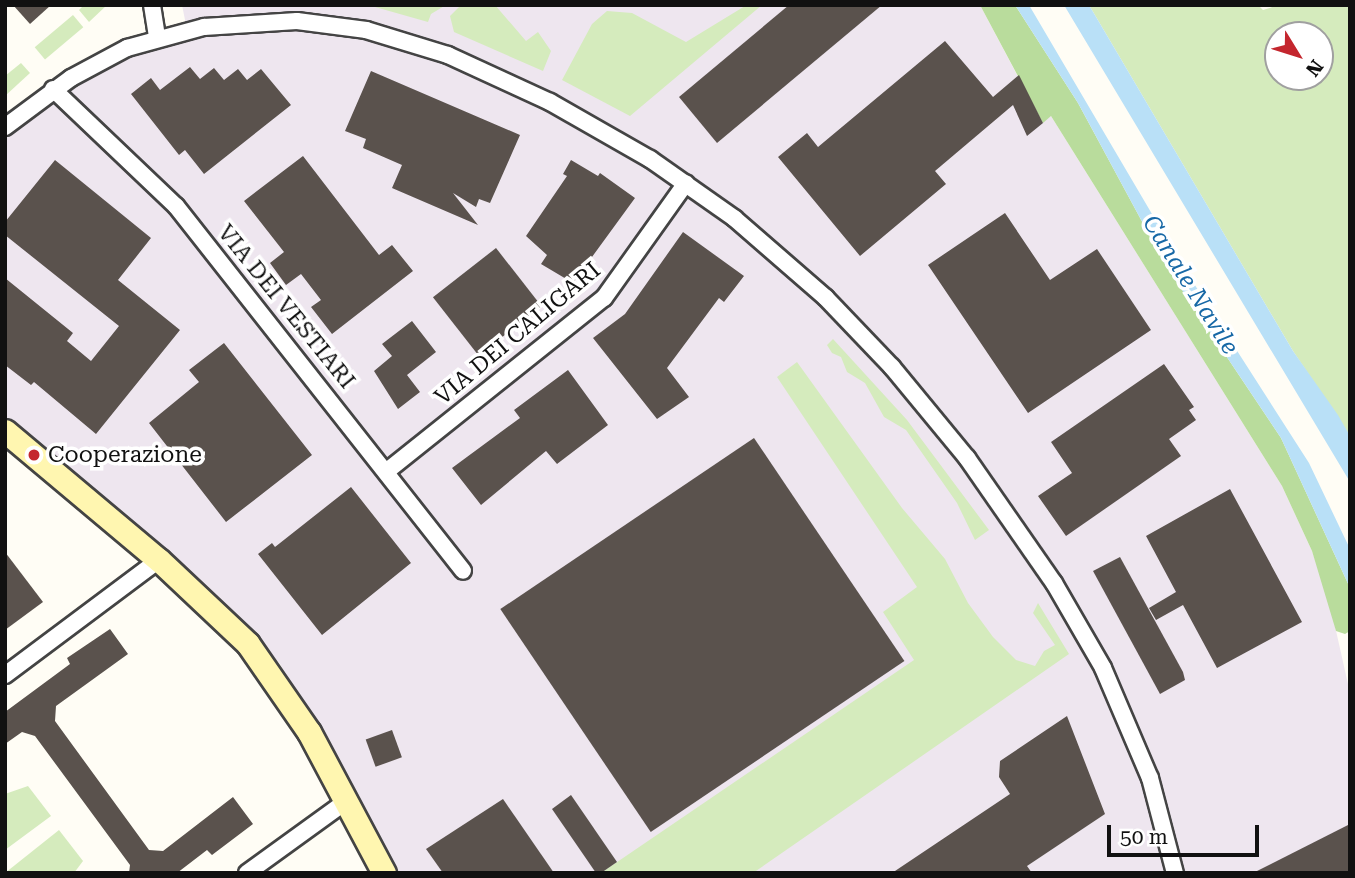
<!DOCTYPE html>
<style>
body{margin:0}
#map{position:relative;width:1355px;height:878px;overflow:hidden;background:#fffdf5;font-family:"Roboto Serif",serif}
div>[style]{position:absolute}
.industrial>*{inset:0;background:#eee6ef}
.green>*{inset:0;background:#d5ebbd;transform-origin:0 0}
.forest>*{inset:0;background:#b9dc9c}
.water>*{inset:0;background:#b9e0f7}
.building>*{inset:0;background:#5a524d;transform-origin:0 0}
.roads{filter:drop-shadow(2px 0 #444) drop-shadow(-2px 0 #444) drop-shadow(0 2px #444) drop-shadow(0 -2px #444)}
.street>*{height:16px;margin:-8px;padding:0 8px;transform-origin:8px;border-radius:8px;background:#fff}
.secondary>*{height:23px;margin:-11.5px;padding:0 11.5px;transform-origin:11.5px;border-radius:11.5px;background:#fff6b0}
.dots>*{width:19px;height:19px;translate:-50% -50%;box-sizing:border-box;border:4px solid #fff;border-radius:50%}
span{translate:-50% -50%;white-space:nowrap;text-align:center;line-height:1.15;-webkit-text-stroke:7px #fff;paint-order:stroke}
.street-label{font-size:23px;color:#111}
.poi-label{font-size:23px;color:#111}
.left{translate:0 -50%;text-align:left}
.water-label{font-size:24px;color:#1768a6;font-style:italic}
.frame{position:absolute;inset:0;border:7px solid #111;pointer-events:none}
.north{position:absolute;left:1264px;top:21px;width:70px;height:70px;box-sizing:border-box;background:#fff;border:2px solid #a0a0a0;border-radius:50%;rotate:128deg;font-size:19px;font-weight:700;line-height:28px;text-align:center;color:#111}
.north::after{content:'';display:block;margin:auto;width:24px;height:32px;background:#c4262e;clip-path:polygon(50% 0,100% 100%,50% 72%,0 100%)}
.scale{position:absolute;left:1107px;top:825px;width:152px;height:32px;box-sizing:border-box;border:4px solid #111;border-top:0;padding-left:9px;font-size:21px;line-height:24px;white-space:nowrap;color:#111;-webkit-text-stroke:5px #fff;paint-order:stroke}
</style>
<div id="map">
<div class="industrial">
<i style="clip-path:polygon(182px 5px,980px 5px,1042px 122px,1051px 116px,1282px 486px,1312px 551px,1330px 604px,1350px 693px,1350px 873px,398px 873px,280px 664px,233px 614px,5px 426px,5px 127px,71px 78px,187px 30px)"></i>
</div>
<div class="green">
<i style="clip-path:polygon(84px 5px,107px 5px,89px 22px,79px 10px)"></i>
<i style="clip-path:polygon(368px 5px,446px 5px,431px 14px,428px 22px)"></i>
<i style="clip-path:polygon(461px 5px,495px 5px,526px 41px,538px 32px,551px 51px,543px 71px,454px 32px,450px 16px)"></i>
<i style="clip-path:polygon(762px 5px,630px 116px,562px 80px,592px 24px,607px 11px,632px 13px,686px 42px,745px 6px)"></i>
<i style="clip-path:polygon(evenodd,1089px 5px,1258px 5px,1263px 10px,1279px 5px,1350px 5px,1350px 436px,1293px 351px,1089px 5px,1278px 35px,1320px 35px,1320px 77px,1278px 77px,1278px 35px)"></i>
<i style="left:73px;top:15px;width:16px;height:50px;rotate:50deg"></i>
<i style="clip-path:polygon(21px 63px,30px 73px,5px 96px,5px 76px)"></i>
<i style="clip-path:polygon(833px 339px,907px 420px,989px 530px,975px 540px,957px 503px,906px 430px,884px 417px,865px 383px,847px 372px,841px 357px,832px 353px,827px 345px)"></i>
<i style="clip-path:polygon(797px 362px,902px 508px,945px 559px,968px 603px,993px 637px,1016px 660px,1035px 666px,1044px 651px,1055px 645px,1033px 613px,1038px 603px,1069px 654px,753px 873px,601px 873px,914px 660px,883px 612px,917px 587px,777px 377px)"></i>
<i style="clip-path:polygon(28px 786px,51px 816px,5px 850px,5px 794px)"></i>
<i style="clip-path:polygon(59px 830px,83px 861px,74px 873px,5px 873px)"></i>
</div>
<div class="forest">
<i style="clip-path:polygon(980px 5px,1015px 5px,1078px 103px,1166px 266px,1281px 438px,1350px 588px,1350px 631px,1345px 634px,1336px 631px,1312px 551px,1282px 486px,1051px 116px,1043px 123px)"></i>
</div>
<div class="water">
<i style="clip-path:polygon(1015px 5px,1029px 5px,1182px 265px,1309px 463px,1350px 549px,1350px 588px,1281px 438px,1166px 266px,1078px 103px)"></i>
<i style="clip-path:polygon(1064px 5px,1089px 5px,1293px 351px,1338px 415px,1350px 436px,1350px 482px)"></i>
</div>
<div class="building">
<i style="clip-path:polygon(13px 5px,51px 5px,30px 24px)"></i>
<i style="clip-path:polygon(789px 5px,882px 5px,717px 143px,679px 97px)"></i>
<i style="clip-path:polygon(945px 41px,993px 97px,1019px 75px,1043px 123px,1027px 136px,1013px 105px,935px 171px,946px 184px,860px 256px,778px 157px,807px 133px,818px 147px)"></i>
<i style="clip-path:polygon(190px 67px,200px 79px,214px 68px,224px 80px,238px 69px,247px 80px,261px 69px,291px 105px,204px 174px,185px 150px,179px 155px,131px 94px,151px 78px,160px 90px)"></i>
<i style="clip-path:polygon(371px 71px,520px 135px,490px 203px,479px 199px,476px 207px,453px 193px,478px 225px,392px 188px,402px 165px,363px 148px,366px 139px,345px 131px)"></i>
<i style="clip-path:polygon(303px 156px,379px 255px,392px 245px,413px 271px,332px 334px,311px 307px,321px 300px,301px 274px,286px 285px,270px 263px,284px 252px,244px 201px)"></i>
<i style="clip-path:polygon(55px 160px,151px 238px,118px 280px,180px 330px,96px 434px,34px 382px,31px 385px,5px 365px,5px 278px,73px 333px,67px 341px,91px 361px,119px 326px,5px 235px,5px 222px)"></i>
<i style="clip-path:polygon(571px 160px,598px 176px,600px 173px,635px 198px,573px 283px,541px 264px,547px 255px,526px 236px,567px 176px,563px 174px)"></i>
<i style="clip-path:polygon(1005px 213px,1050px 280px,1097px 249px,1151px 330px,1028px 413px,928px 265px)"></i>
<i style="clip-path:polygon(683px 232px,744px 276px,724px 302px,719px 298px,667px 368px,689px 397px,657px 419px,593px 338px,625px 314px)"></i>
<i style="left:496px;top:248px;width:74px;height:80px;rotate:52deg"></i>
<i style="clip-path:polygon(412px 321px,436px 352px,407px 375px,420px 392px,398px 409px,374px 371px,392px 356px,382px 344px)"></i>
<i style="clip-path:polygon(224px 343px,312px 455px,226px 522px,149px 423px,199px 382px,189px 370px)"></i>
<i style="clip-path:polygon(1164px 364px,1194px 407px,1189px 410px,1196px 420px,1169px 439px,1181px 456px,1066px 536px,1038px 496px,1072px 473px,1051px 442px)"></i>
<i style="clip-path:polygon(568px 370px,608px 425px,557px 464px,546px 451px,481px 505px,452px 468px,520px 418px,514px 410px)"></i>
<i style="left:754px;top:438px;width:269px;height:306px;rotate:56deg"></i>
<i style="clip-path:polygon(351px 487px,411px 563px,322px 635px,258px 554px,272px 543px,275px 547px)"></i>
<i style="clip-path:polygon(1230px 489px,1302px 622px,1217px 668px,1183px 605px,1156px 620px,1149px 608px,1176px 592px,1146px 536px)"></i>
<i style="clip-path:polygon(5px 552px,43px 602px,5px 630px)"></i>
<i style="clip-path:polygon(1120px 557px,1183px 672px,1185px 680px,1160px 694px,1093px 571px)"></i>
<i style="clip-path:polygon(110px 629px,128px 654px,56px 706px,55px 721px,149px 850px,163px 851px,233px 797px,253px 824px,212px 855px,207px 850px,177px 873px,129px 873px,130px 865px,35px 736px,22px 732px,5px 744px,5px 712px,70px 664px,67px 658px)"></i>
<i style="clip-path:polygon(1067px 716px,1105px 814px,1027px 866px,1032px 873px,892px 873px,1010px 794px,999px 777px,1000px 761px)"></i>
<i style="left:392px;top:730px;width:29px;height:28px;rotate:70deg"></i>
<i style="clip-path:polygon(571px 795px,617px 862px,601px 873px,596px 873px,552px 809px)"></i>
<i style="clip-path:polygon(503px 799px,554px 873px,443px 873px,426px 849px)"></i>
<i style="clip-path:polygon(1350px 824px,1350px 873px,1253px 873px)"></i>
</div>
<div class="roads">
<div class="street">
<i style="left:152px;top:5px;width:32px;rotate:81deg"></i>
<i style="left:53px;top:89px;width:170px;rotate:43.6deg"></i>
<i style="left:176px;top:206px;width:464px;rotate:51.8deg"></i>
<i style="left:5px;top:127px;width:82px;rotate:-36.6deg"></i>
<i style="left:71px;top:78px;width:64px;rotate:-28.2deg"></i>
<i style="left:127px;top:48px;width:80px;rotate:-15.3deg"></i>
<i style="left:204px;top:27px;width:93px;rotate:-3.7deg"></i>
<i style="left:297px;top:21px;width:70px;rotate:7.4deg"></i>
<i style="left:366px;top:30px;width:86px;rotate:17deg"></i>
<i style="left:448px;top:55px;width:112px;rotate:24.7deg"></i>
<i style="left:550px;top:102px;width:115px;rotate:29.7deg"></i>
<i style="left:650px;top:159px;width:103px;rotate:35.1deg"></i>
<i style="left:734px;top:218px;width:122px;rotate:41deg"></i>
<i style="left:826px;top:298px;width:95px;rotate:46.3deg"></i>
<i style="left:892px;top:367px;width:118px;rotate:50.5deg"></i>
<i style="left:967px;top:458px;width:152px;rotate:55.2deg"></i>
<i style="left:1054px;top:583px;width:98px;rotate:60deg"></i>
<i style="left:1103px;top:668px;width:120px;rotate:66.9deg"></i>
<i style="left:1150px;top:778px;width:98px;rotate:75.3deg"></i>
<i style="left:387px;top:471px;width:278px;rotate:-38.6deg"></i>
<i style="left:604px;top:298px;width:141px;rotate:-54.5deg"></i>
<i style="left:5px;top:675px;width:192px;rotate:-36.8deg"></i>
<i style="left:247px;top:873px;width:125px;rotate:-35.9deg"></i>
</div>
<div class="secondary">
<i style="left:5px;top:431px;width:201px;rotate:40deg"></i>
<i style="left:159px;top:560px;width:122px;rotate:43.3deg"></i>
<i style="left:248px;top:644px;width:107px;rotate:55.3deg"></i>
<i style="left:309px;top:732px;width:160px;rotate:62deg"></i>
</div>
</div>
<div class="dots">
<i style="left:34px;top:455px;background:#c4262e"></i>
</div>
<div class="street-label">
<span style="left:286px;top:307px;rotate:51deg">VIA DEI VESTIARI</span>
<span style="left:518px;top:334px;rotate:-40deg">VIA DEI CALIGARI</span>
</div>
<div class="poi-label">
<span class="left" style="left:48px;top:455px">Cooperazione</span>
</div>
<div class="water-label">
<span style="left:1190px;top:285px;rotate:58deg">Canale Navile</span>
</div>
<div class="frame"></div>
<div class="north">N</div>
<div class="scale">50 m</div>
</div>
